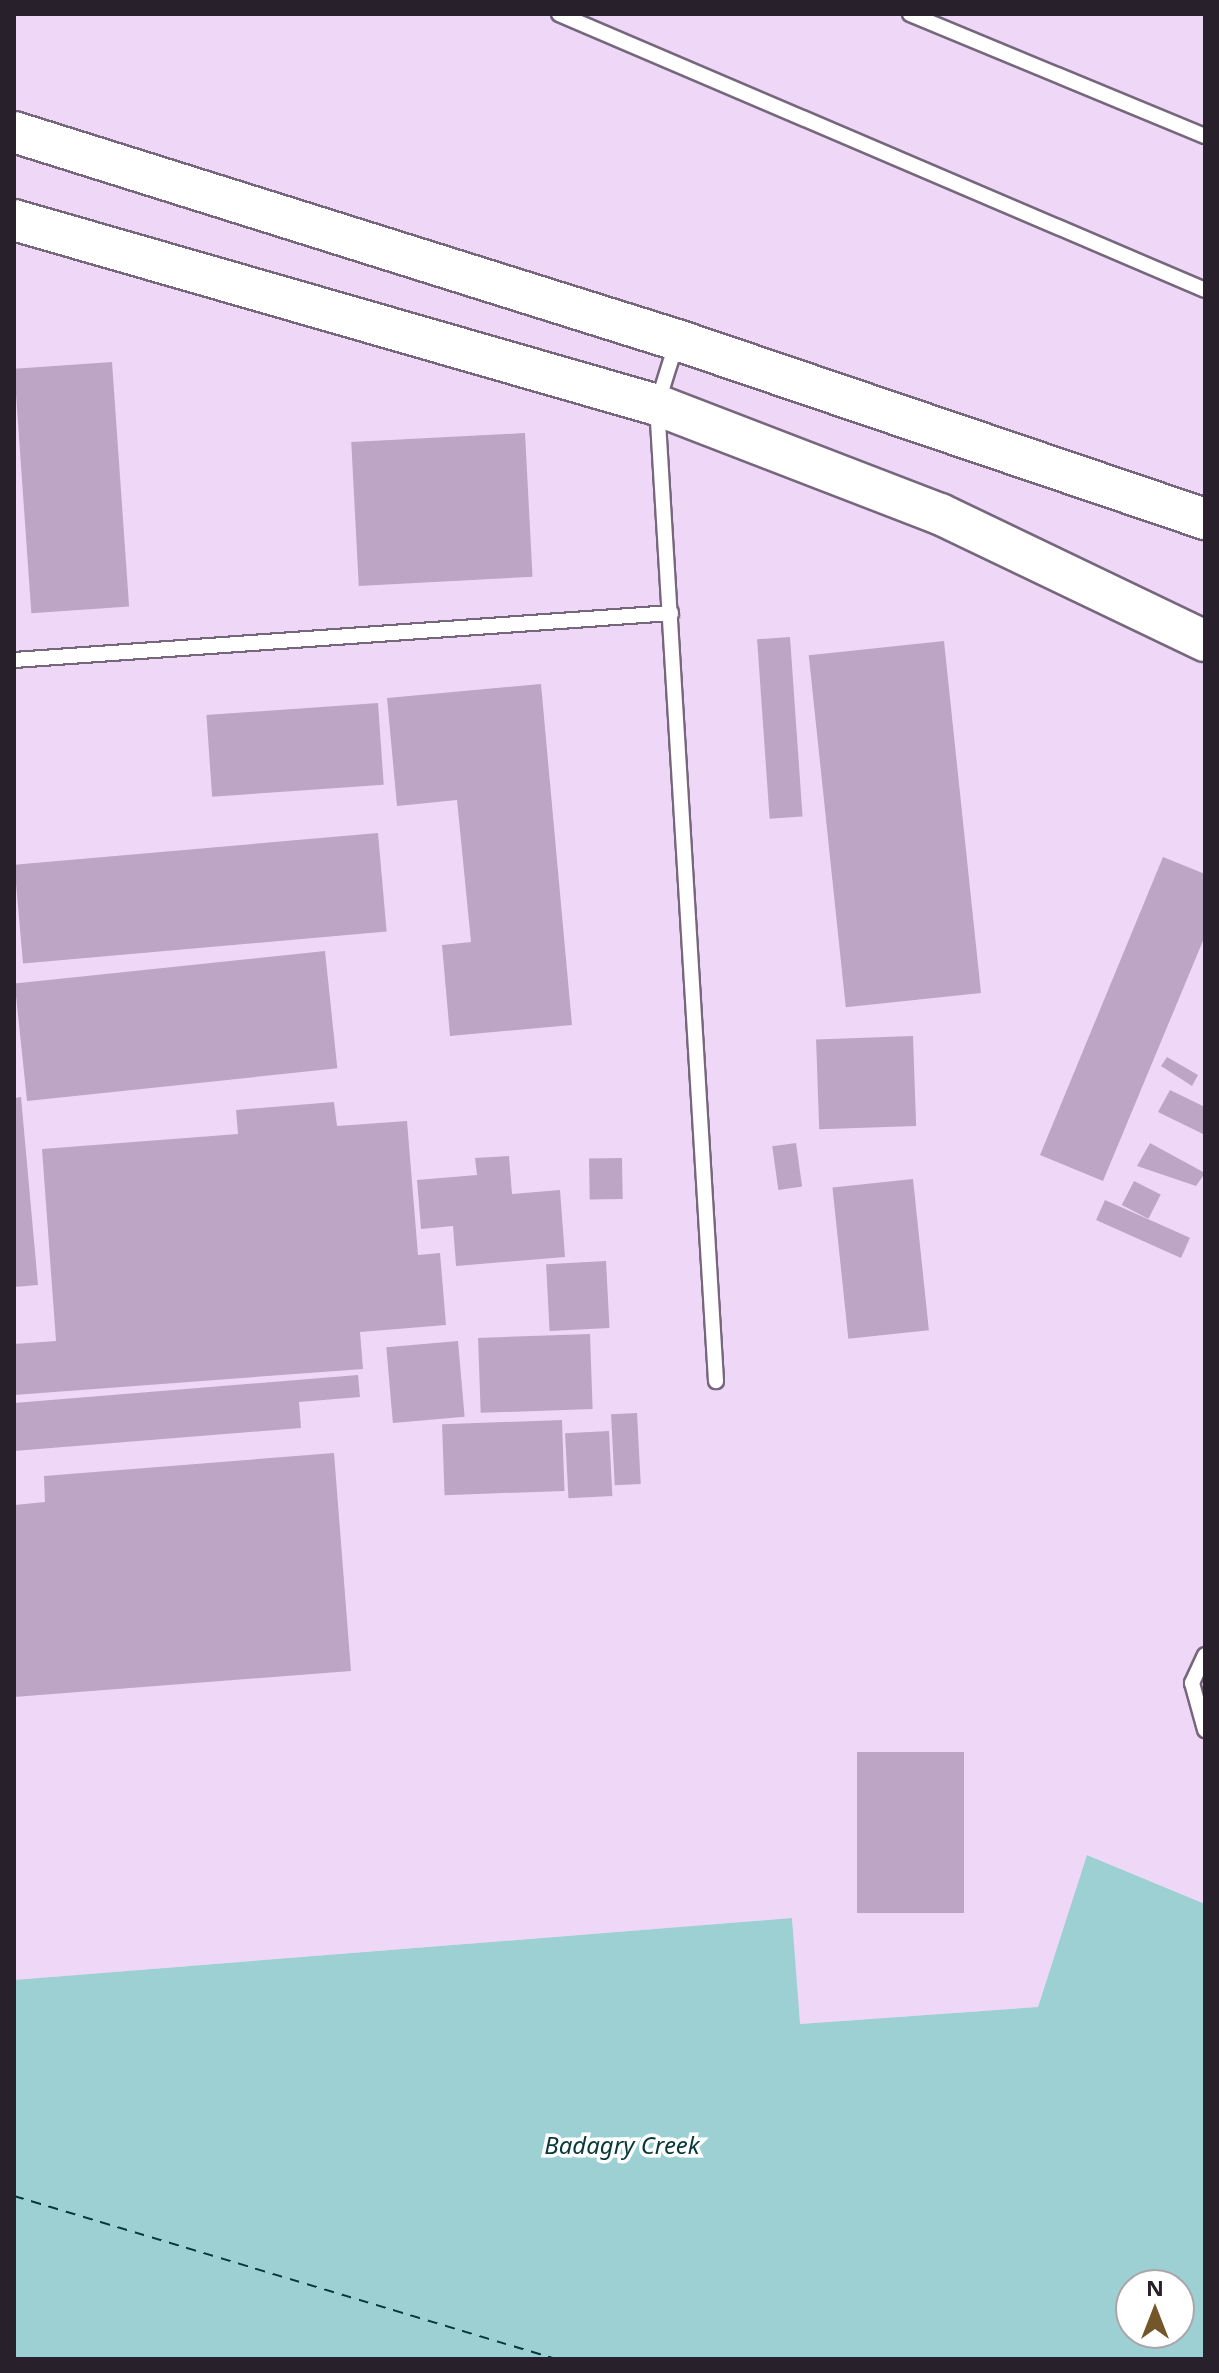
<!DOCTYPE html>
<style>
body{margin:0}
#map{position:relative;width:1219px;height:2373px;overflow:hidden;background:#f8e5ff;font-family:"Noto Sans",sans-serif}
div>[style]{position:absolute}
.built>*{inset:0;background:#efd8f7}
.water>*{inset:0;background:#9dd0d3}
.ferry>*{height:2px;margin-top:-1px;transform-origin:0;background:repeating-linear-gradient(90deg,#07393b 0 10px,transparent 0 18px)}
.building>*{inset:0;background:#bda5c6;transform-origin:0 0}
.roads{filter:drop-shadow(2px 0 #77677d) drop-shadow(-2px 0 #77677d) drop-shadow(0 2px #77677d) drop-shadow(0 -2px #77677d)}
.lane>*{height:14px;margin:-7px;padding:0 7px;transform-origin:7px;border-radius:7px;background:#fff}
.secondary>*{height:40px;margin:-20px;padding:0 20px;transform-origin:20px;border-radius:20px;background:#fff}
span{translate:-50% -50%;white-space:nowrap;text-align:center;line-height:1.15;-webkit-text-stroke:7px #fff;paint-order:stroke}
.water-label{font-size:24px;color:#07393b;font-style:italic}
.frame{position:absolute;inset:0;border:16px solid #28212b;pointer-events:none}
.north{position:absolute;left:1115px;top:2269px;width:80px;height:80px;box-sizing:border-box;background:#fff;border:2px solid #a9a6aa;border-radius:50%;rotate:0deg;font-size:22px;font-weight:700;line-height:32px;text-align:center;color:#28212b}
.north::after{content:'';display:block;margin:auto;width:28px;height:36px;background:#72572a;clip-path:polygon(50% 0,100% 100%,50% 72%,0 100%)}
</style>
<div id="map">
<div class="built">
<i style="clip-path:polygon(14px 14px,1205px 14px,1205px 1904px,1088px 1855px,1038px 2007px,799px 2024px,792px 1918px,14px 1980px)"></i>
</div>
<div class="water">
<i style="clip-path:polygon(evenodd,1087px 1855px,1205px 1904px,1205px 2359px,14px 2359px,14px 1980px,792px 1918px,800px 2024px,1038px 2007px,1087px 1855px,1131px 2285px,1179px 2285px,1179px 2333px,1131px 2333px,1131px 2285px)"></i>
</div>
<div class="ferry">
<i style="left:14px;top:2196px;width:566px;rotate:16.74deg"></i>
</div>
<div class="building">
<i style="left:112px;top:362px;width:245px;height:98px;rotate:86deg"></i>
<i style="left:525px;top:433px;width:144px;height:174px;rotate:87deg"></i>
<i style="left:790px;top:637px;width:180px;height:33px;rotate:86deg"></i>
<i style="left:944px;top:641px;width:354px;height:136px;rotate:84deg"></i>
<i style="clip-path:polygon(541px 684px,572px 1025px,450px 1036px,442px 945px,471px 942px,457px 800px,397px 806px,387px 698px)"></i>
<i style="left:378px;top:703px;width:82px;height:172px;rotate:86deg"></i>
<i style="left:378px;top:833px;width:99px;height:365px;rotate:85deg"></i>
<i style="clip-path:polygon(1163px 857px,1205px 874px,1205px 936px,1103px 1181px,1040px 1155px)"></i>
<i style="left:325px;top:951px;width:118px;height:312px;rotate:84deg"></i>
<i style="left:913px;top:1036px;width:90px;height:97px;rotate:88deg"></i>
<i style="clip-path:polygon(1167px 1057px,1198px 1075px,1192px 1086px,1161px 1066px)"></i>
<i style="clip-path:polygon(1170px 1090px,1205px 1107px,1205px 1135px,1158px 1112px)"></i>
<i style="clip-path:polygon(21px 1097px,38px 1285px,14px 1287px,14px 1098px)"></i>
<i style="clip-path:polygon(334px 1102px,337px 1126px,407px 1121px,418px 1255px,440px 1253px,446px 1325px,360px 1332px,363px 1369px,14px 1395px,14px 1344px,56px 1341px,42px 1149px,238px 1134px,236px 1110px)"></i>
<i style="left:796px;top:1143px;width:44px;height:24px;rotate:82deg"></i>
<i style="clip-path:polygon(1150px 1143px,1205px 1173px,1196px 1186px,1137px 1166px)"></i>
<i style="clip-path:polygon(509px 1156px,512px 1194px,560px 1190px,565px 1257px,456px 1266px,453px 1226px,421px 1229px,417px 1180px,477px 1175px,475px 1158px)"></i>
<i style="left:622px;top:1158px;width:41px;height:33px;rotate:89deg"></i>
<i style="left:913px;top:1179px;width:152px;height:81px;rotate:84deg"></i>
<i style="left:1134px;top:1181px;width:30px;height:27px;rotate:27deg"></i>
<i style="left:1105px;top:1200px;width:93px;height:22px;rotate:24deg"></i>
<i style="left:606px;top:1261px;width:67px;height:60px;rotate:87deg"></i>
<i style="left:590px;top:1334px;width:75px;height:112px;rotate:88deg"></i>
<i style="left:458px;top:1341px;width:76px;height:72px;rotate:85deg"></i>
<i style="clip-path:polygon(358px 1375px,360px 1397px,299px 1402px,301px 1428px,14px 1451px,14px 1403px)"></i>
<i style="left:637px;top:1413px;width:71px;height:26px;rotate:87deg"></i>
<i style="left:562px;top:1420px;width:71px;height:120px;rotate:88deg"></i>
<i style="left:609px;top:1431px;width:65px;height:44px;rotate:87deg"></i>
<i style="clip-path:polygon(334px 1453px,351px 1671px,14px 1697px,14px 1505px,45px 1502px,44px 1476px)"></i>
<i style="left:857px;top:1752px;width:107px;height:161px"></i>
</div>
<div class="roads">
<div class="lane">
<i style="left:559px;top:14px;width:702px;rotate:23.13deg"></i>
<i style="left:910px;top:14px;width:319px;rotate:22.5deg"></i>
<i style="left:677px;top:341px;width:67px;rotate:107.4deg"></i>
<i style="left:657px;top:405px;width:978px;rotate:86.54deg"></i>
<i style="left:14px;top:660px;width:659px;rotate:-4.09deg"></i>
<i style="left:1205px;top:1655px;width:31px;rotate:115deg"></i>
<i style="left:1192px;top:1683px;width:49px;rotate:74.5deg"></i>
</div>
<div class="secondary">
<i style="left:14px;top:132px;width:695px;rotate:17.42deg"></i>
<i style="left:677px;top:340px;width:558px;rotate:18.73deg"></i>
<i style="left:14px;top:220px;width:669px;rotate:16.05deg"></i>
<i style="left:657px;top:405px;width:303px;rotate:21.1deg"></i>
<i style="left:940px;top:514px;width:294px;rotate:25.6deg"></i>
</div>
</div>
<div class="water-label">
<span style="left:622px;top:2145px">Badagry Creek</span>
</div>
<div class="frame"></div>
<div class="north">N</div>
</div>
